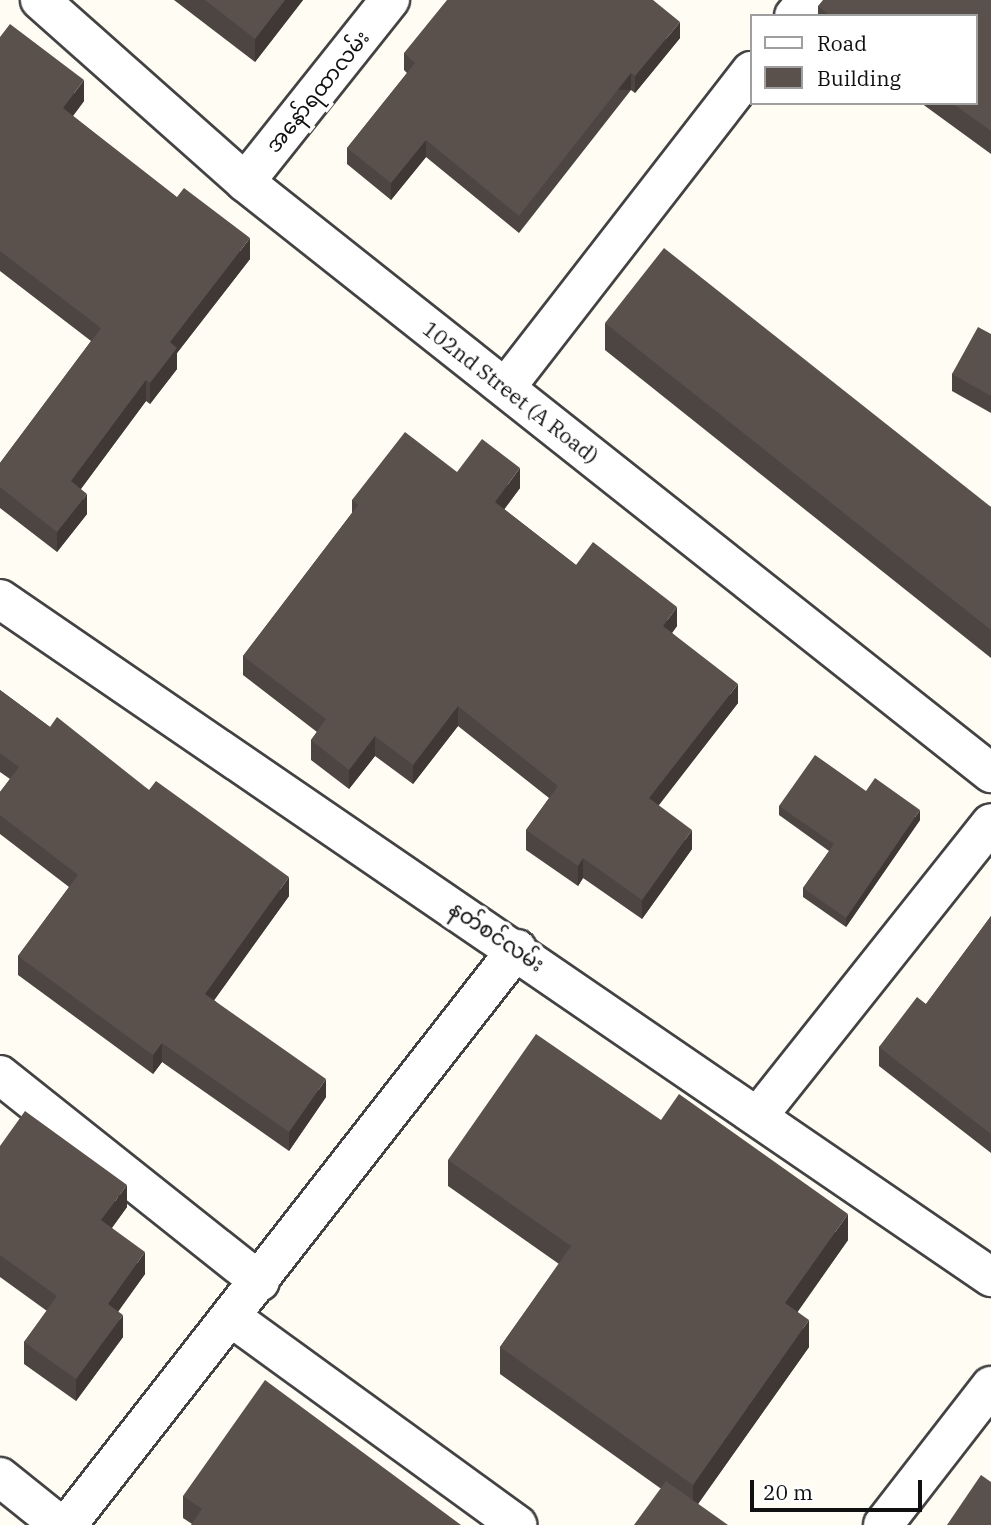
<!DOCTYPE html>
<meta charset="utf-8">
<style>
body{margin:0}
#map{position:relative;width:991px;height:1525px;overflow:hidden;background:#fffcf4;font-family:"IBM Plex Serif","Noto Sans Myanmar",serif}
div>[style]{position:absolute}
.roads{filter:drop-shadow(2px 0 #434343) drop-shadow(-2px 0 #434343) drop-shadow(0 2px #434343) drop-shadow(0 -2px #434343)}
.minor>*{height:38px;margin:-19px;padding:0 19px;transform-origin:19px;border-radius:19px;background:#fff}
.wall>*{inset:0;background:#4d4541}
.shaded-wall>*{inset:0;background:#3f3835;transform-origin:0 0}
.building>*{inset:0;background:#5a504c}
span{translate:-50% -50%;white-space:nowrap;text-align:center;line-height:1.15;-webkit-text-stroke:7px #fff;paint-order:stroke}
.street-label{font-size:21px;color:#101010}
.legend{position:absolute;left:750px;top:14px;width:228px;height:91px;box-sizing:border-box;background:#fff;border:2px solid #9f9f9f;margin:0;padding:9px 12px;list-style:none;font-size:21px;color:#101010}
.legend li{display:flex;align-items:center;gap:14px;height:35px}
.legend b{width:35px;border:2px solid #9f9f9f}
.scale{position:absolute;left:750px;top:1480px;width:172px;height:32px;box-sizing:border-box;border:4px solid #101010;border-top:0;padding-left:9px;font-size:21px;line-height:24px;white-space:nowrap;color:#101010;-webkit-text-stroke:5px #fff;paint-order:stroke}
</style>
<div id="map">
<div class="roads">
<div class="minor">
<i style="left:40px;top:0;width:274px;rotate:41.6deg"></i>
<i style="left:245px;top:182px;width:952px;rotate:38.39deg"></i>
<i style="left:794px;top:16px;width:21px;rotate:-51deg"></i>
<i style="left:245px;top:182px;width:233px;rotate:-51.5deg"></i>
<i style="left:506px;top:387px;width:400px;rotate:-52.2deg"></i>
<i style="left:0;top:599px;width:1201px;rotate:34.38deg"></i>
<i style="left:0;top:1075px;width:332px;rotate:38.5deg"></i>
<i style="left:758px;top:1116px;width:374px;rotate:-51.5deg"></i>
<i style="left:231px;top:1317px;width:354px;rotate:36deg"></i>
<i style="left:0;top:1477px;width:77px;rotate:38.7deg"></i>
<i style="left:67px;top:1525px;width:731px;rotate:-52deg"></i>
<i style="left:883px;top:1525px;width:176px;rotate:-52.2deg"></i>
</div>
</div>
<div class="wall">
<i style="clip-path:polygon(174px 0,303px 0,255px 62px)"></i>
<i style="clip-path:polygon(991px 0,991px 154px,921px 103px,975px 103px,975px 16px,818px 16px,818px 6px)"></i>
<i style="clip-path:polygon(0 37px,84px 101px,73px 116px,250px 259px,177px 353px,177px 369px,150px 404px,146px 401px,81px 489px,87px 514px,57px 552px,0 508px,0 463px,91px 341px,0 271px)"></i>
<i style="clip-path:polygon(680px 38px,635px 93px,631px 90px,519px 233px,426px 157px,391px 200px,347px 164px,347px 148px,407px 73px,404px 70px,404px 53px)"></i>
<i style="clip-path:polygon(605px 323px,991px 507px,991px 658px,605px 350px)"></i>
<i style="clip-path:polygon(991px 334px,991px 413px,952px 391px,952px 374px)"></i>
<i style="clip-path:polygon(457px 472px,520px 488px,504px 509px,576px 565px,677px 626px,672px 633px,738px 703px,658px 805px,692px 849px,642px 919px,583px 878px,578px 886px,526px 850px,526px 830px,549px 798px,458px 726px,413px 784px,375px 756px,349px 789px,311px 760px,311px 740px,317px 732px,243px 675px,243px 656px,352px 513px,352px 500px)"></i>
<i style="clip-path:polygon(0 690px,50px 727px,149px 790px,289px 896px,214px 1000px,326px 1097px,289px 1151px,162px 1062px,153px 1074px,18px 975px,18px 956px,69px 887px,0 834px,0 792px,10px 779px,0 772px)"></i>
<i style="clip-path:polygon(866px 791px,920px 820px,846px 927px,803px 897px,803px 888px,829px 851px,779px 815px,779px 806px)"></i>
<i style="clip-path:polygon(991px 916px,991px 1153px,879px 1066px,879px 1047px,926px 1004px)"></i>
<i style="clip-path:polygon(661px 1120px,848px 1240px,797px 1312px,809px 1347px,698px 1504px,660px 1488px,500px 1374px,500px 1347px,559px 1264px,448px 1186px,448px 1160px)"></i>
<i style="clip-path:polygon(0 1146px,127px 1207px,112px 1228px,145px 1274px,118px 1311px,123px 1337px,76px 1401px,24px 1364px,24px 1342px,47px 1311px,0 1277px)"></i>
<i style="clip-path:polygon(183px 1496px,461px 1525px,192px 1524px,183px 1518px)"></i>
</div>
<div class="shaded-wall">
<i style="clip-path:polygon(285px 0,303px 0,255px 62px,255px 39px)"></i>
<i style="clip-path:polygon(680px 22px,680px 38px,635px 93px,635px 76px)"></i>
<i style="left:631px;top:73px;width:17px;height:182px;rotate:90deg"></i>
<i style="clip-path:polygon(84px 80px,84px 101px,63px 129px,63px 108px)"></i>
<i style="clip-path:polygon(426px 140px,426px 157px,391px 200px,391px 183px)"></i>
<i style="clip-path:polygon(250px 238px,250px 259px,177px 353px,177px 369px,150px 404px,150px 383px,170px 342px)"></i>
<i style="clip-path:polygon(146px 380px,146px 401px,71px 502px,71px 481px)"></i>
<i style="clip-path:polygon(520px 468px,520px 488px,495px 522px,495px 502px)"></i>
<i style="clip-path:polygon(87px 494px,87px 514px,57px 552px,57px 532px)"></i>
<i style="clip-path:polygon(677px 607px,677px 626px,663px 645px,663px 626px)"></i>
<i style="clip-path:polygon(738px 684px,738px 703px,649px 818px,649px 798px)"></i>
<i style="clip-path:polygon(458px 706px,458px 726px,413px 784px,413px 765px)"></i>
<i style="clip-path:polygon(375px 736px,375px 756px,349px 789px,349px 770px)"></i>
<i style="clip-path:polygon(920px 810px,920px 820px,846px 927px,846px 918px)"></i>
<i style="clip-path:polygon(692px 830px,692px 849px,642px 919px,642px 900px)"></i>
<i style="clip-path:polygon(583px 858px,583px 878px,578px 886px,578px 866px)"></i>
<i style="clip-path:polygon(289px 877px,289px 896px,205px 1013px,205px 994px)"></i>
<i style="clip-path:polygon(162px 1043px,162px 1062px,153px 1074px,153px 1055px)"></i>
<i style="clip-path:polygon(326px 1079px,326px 1097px,289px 1151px,289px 1132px)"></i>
<i style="clip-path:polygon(127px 1185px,127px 1207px,101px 1242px,101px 1220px)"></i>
<i style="clip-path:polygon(848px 1214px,848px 1240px,785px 1330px,785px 1303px)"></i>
<i style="clip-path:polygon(145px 1252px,145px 1274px,108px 1326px,108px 1304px)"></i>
<i style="clip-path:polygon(123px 1315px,123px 1337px,76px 1401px,76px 1379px)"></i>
<i style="clip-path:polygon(809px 1320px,809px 1347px,693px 1511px,693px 1485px)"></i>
</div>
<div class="building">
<i style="clip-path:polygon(205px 0,285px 0,255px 39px)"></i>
<i style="clip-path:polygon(447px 0,653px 0,680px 22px,635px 76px,631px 73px,519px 216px,426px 140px,391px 183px,347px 148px,415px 63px,404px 53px)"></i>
<i style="clip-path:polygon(823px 0,991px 0,991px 131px,952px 103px,975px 103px,975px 16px,831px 16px,818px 6px)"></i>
<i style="clip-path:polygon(10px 24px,84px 80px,63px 108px,177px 197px,184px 188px,250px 238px,170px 342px,177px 348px,150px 383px,146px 380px,71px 481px,87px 494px,57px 532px,0 487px,0 463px,101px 328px,0 251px,0 37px)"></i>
<i style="clip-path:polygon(664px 248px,991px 507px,991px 630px,605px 323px)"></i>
<i style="clip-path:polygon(978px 327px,991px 334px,991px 396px,952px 374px)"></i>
<i style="clip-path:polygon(405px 432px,457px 472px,482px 439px,520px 468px,495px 502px,576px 565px,593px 542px,677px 607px,663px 626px,738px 684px,649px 798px,692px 830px,642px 900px,583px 858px,578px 866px,526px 830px,558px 786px,458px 706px,413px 765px,375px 736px,349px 770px,311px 740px,326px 719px,243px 656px,358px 505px,352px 500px)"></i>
<i style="clip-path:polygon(0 690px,50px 727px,57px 717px,149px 790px,156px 781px,289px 877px,205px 994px,326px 1079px,289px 1132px,162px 1043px,153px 1055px,18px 956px,78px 875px,0 815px,0 792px,19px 767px,0 753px)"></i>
<i style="clip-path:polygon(815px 755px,866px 791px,875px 778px,920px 810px,846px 918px,803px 888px,834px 844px,779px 806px)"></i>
<i style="clip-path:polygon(991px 916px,991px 1134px,879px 1047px,917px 997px,926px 1004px)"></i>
<i style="clip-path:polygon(536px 1034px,661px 1120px,679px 1094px,848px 1214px,785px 1303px,809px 1320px,693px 1485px,500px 1347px,571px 1246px,448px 1160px)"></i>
<i style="clip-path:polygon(25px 1111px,127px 1185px,101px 1220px,145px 1252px,108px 1304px,123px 1315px,76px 1379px,24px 1342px,57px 1296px,0 1255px,0 1146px)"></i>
<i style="clip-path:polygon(265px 1380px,461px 1525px,191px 1525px,202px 1509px,183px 1496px)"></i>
<i style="clip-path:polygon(981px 1475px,991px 1482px,991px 1525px,947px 1525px)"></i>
<i style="clip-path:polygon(666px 1481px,728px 1525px,634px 1525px)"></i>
</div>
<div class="street-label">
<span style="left:317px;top:91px;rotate:-51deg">အနော်ရထာလမ်း</span>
<span style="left:511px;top:392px;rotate:38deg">102nd Street (A Road)</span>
<span style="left:497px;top:936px;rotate:34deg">နတ်စင်လမ်း</span>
</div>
<ul class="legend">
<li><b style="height:9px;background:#fff"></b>Road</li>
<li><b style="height:19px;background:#5a504c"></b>Building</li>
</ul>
<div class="scale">20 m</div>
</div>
